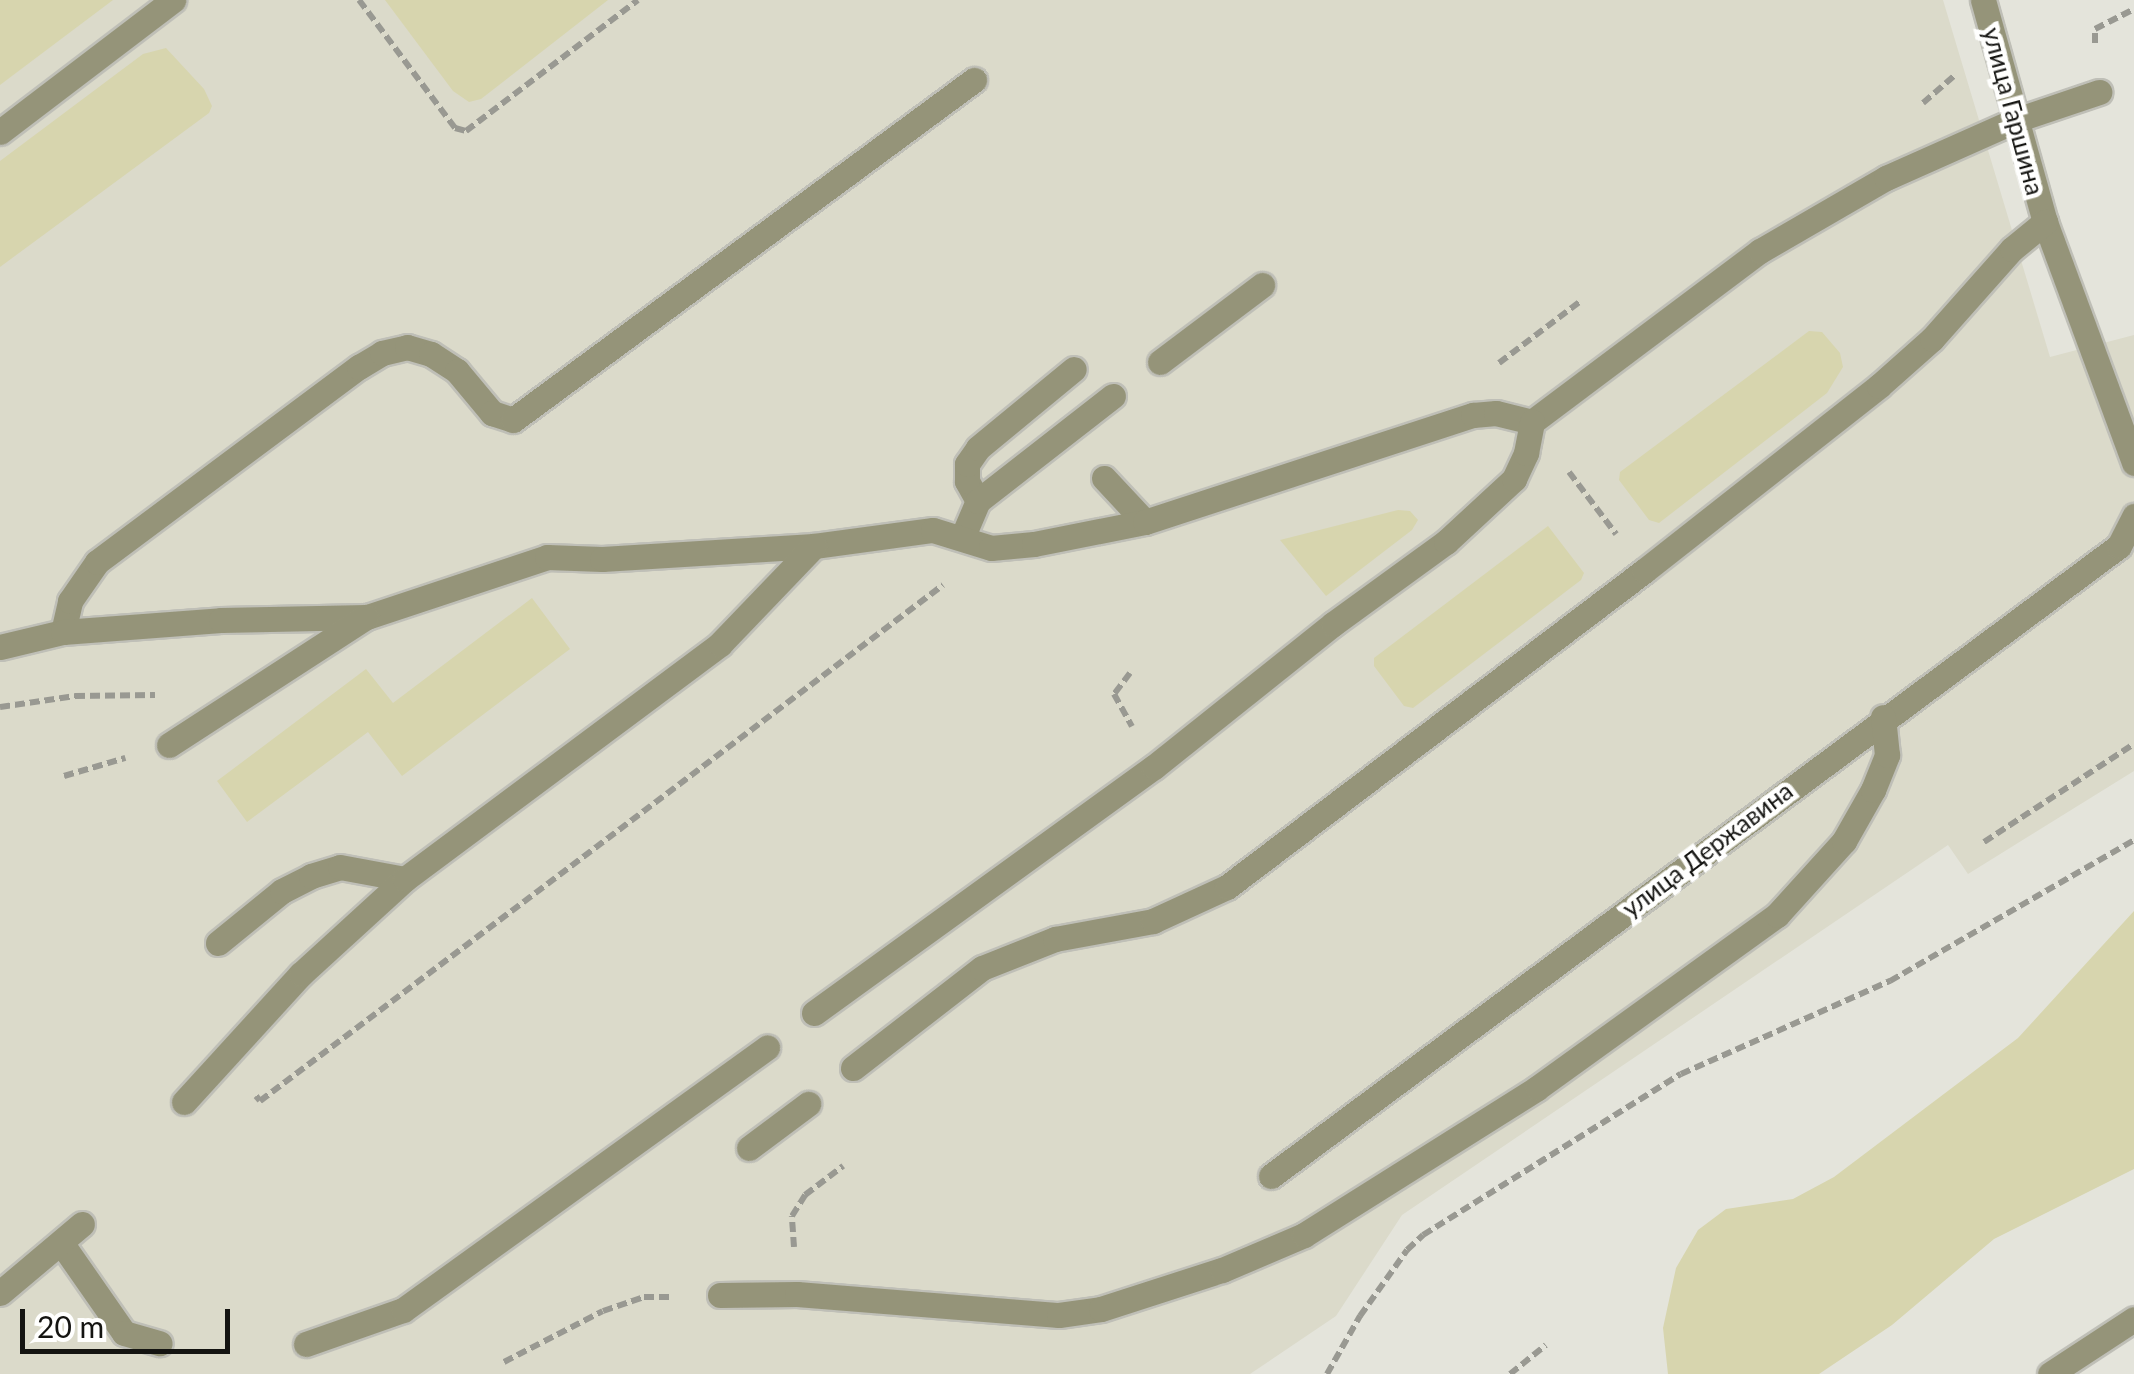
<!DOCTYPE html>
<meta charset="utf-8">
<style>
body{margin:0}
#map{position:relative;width:2134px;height:1374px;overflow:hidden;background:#e4e4db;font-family:Lato,sans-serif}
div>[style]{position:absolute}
.built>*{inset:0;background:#dbdaca}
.green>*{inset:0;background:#d7d5ae}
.path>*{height:6px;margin-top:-3px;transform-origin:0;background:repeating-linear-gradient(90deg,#999992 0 10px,transparent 0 15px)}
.roads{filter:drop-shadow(2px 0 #bfbfb7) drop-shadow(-2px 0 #bfbfb7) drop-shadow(0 2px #bfbfb7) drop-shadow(0 -2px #bfbfb7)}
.service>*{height:25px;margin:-12.5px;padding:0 12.5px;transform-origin:12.5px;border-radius:12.5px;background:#959479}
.tertiary>*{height:25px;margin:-12.5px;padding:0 12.5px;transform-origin:12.5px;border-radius:12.5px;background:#959479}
span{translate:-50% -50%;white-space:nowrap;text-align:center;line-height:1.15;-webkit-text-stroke:9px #fffffe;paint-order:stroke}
.street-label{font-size:25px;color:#141411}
.scale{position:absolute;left:20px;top:1309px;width:210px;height:45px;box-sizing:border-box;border:5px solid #141411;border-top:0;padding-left:12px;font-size:30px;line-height:35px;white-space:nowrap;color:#141411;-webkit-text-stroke:8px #fffffe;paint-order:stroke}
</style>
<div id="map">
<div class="built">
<i style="clip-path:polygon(0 0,1943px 0,2050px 357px,2134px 335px,2134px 771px,1968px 874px,1948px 845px,1402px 1215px,1336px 1316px,1250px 1374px,0 1374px)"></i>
</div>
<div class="green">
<i style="clip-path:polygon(0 0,113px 0,0 85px)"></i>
<i style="clip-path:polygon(385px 0,608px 0,481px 99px,469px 102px,453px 91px)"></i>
<i style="clip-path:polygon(166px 48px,204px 89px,212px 106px,209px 113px,0 267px,0 161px,143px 54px)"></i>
<i style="clip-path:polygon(1809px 331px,1822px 332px,1840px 353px,1843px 367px,1827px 393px,1659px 523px,1649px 520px,1619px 480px,1620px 472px)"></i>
<i style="clip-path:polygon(1398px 510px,1410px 511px,1418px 520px,1412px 530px,1326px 596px,1280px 540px)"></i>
<i style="clip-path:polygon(1548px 526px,1584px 573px,1581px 580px,1413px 708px,1404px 706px,1374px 666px,1374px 658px)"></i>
<i style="clip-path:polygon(532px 598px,570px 649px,402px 776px,368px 732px,247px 822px,217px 781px,366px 669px,393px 703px)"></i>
<i style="clip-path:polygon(2134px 911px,2134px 1169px,1994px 1239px,1892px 1325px,1819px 1374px,1668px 1374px,1663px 1328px,1676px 1268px,1698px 1230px,1726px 1209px,1793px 1199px,1834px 1177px,2018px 1038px)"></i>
</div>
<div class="path">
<i style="left:359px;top:0;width:160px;rotate:53.1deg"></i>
<i style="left:455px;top:128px;width:11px;rotate:15deg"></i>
<i style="left:466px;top:131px;width:216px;rotate:-37.3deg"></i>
<i style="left:2095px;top:43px;width:14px;rotate:-90deg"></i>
<i style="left:2095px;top:29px;width:44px;rotate:-27.1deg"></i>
<i style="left:1923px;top:103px;width:43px;rotate:-41.2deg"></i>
<i style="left:1499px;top:363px;width:104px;rotate:-37.2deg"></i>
<i style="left:1569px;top:472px;width:78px;rotate:52.8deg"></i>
<i style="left:1130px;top:673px;width:26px;rotate:127deg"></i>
<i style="left:1114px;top:694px;width:37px;rotate:61deg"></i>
<i style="left:0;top:707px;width:76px;rotate:-8.3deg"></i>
<i style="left:75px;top:696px;width:80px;rotate:-0.7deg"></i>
<i style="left:64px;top:776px;width:64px;rotate:-16.4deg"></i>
<i style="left:1984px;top:842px;width:179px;rotate:-33.2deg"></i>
<i style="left:256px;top:1096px;width:6px;rotate:51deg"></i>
<i style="left:260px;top:1101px;width:856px;rotate:-37.07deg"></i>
<i style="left:794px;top:1247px;width:31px;rotate:-94deg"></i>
<i style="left:792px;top:1216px;width:25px;rotate:-58deg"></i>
<i style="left:805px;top:1195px;width:48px;rotate:-37.3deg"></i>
<i style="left:504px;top:1362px;width:111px;rotate:-27.3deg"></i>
<i style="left:603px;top:1311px;width:43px;rotate:-18.9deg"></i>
<i style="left:644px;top:1297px;width:29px"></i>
<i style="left:1327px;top:1374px;width:67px;rotate:-60.4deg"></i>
<i style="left:1360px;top:1316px;width:81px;rotate:-54.5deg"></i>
<i style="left:1407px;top:1250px;width:22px;rotate:-43deg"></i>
<i style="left:1423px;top:1235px;width:304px;rotate:-32deg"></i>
<i style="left:1681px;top:1074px;width:229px;rotate:-24deg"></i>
<i style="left:1890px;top:981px;width:282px;rotate:-30deg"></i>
<i style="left:1510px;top:1374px;width:46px;rotate:-38.9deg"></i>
</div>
<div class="roads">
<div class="service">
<i style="left:1983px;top:0;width:230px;rotate:74.4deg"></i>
<i style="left:2045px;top:222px;width:257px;rotate:69.7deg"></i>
<i style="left:0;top:132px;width:218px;rotate:-37.3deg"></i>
<i style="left:1160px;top:362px;width:128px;rotate:-37deg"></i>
<i style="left:1104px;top:478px;width:60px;rotate:47deg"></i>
<i style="left:978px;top:501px;width:23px;rotate:-119deg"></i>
<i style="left:967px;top:481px;width:17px;rotate:-90deg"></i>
<i style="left:967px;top:464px;width:19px;rotate:-55deg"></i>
<i style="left:978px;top:448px;width:124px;rotate:-39.5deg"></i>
<i style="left:963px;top:536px;width:38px;rotate:-67deg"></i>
<i style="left:978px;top:501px;width:171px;rotate:-37.9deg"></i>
<i style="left:63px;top:632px;width:32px;rotate:-77deg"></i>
<i style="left:70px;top:601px;width:47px;rotate:-55.3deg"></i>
<i style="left:97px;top:562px;width:327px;rotate:-36.7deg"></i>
<i style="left:359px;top:367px;width:27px;rotate:-31deg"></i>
<i style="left:382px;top:353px;width:26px;rotate:-13deg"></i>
<i style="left:407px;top:347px;width:25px;rotate:16deg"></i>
<i style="left:431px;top:354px;width:31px;rotate:33deg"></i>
<i style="left:457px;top:371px;width:55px;rotate:50.2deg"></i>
<i style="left:492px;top:413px;width:22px;rotate:18deg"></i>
<i style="left:513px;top:420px;width:573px;rotate:-36.41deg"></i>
<i style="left:0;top:647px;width:65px;rotate:-13.4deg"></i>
<i style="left:63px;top:632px;width:158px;rotate:-4.3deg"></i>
<i style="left:221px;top:620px;width:146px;rotate:-1.2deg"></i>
<i style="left:367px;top:617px;width:190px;rotate:-18.4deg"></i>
<i style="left:547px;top:557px;width:55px;rotate:2.1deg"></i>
<i style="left:602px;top:559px;width:212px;rotate:-3.5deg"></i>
<i style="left:814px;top:546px;width:120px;rotate:-7.7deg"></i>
<i style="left:933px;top:530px;width:61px;rotate:17.2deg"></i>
<i style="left:991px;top:548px;width:43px;rotate:-5.3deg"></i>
<i style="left:1034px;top:544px;width:113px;rotate:-11.2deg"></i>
<i style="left:1145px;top:522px;width:345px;rotate:-18.1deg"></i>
<i style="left:1473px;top:415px;width:23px;rotate:-5deg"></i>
<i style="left:1496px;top:413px;width:37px;rotate:14deg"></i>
<i style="left:1532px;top:422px;width:285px;rotate:-36.9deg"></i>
<i style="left:1760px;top:251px;width:146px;rotate:-30.1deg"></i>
<i style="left:1886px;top:178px;width:142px;rotate:-24deg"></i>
<i style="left:2016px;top:120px;width:88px;rotate:-18.6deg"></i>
<i style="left:169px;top:745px;width:235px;rotate:-33deg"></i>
<i style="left:218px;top:943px;width:82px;rotate:-39.1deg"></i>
<i style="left:282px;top:891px;width:33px;rotate:-27deg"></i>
<i style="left:311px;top:876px;width:30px;rotate:-17deg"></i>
<i style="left:340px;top:867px;width:66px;rotate:10.5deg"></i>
<i style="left:814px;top:1013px;width:420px;rotate:-35.9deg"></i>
<i style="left:1154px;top:767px;width:229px;rotate:-38.6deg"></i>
<i style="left:1333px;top:624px;width:140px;rotate:-36deg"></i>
<i style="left:1446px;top:542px;width:93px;rotate:-42.8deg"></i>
<i style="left:1514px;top:479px;width:29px;rotate:-65deg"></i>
<i style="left:1526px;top:453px;width:32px;rotate:-79deg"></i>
<i style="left:853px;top:1068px;width:163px;rotate:-37.8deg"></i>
<i style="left:982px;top:968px;width:79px;rotate:-21.7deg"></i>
<i style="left:1055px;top:939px;width:100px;rotate:-10.4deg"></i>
<i style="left:1153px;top:921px;width:81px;rotate:-24.7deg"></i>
<i style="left:1227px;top:887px;width:523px;rotate:-37.15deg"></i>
<i style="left:1644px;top:571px;width:299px;rotate:-38.2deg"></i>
<i style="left:1879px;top:386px;width:71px;rotate:-41.6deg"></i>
<i style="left:1932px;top:339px;width:120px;rotate:-48.4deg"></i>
<i style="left:2012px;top:249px;width:43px;rotate:-39.3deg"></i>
<i style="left:184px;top:1102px;width:173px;rotate:-47.6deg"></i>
<i style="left:301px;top:974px;width:141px;rotate:-42.4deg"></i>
<i style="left:405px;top:879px;width:393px;rotate:-36.7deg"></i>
<i style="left:720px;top:644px;width:136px;rotate:-46.2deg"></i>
<i style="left:749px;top:1148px;width:74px;rotate:-36.7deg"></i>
<i style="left:1271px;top:1176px;width:1056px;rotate:-36.61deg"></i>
<i style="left:2119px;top:546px;width:34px;rotate:-63deg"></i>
<i style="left:62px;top:1244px;width:108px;rotate:55.1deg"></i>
<i style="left:124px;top:1333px;width:37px;rotate:16deg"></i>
<i style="left:0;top:1293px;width:107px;rotate:-40.1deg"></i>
<i style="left:720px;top:1295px;width:77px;rotate:-0.7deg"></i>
<i style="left:797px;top:1294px;width:263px;rotate:4.6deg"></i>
<i style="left:1059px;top:1315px;width:42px;rotate:-8.1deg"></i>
<i style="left:1101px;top:1309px;width:127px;rotate:-17.9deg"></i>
<i style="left:1222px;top:1270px;width:89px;rotate:-23.1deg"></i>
<i style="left:1304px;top:1235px;width:275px;rotate:-32.2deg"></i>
<i style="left:1537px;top:1088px;width:296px;rotate:-35.8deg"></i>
<i style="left:1777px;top:915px;width:100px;rotate:-47.8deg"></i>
<i style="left:1844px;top:841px;width:59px;rotate:-60.4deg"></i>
<i style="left:1873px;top:790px;width:38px;rotate:-68deg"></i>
<i style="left:1887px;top:755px;width:38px;rotate:-96deg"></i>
<i style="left:306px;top:1344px;width:103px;rotate:-19.3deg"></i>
<i style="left:403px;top:1310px;width:449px;rotate:-35.8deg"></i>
</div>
<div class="tertiary">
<i style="left:2050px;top:1374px;width:100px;rotate:-33.2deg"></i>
</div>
</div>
<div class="street-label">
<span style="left:2014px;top:111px;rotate:75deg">улица Гаршина</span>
<span style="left:1707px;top:849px;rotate:-37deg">улица Державина</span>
</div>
<div class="scale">20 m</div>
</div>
